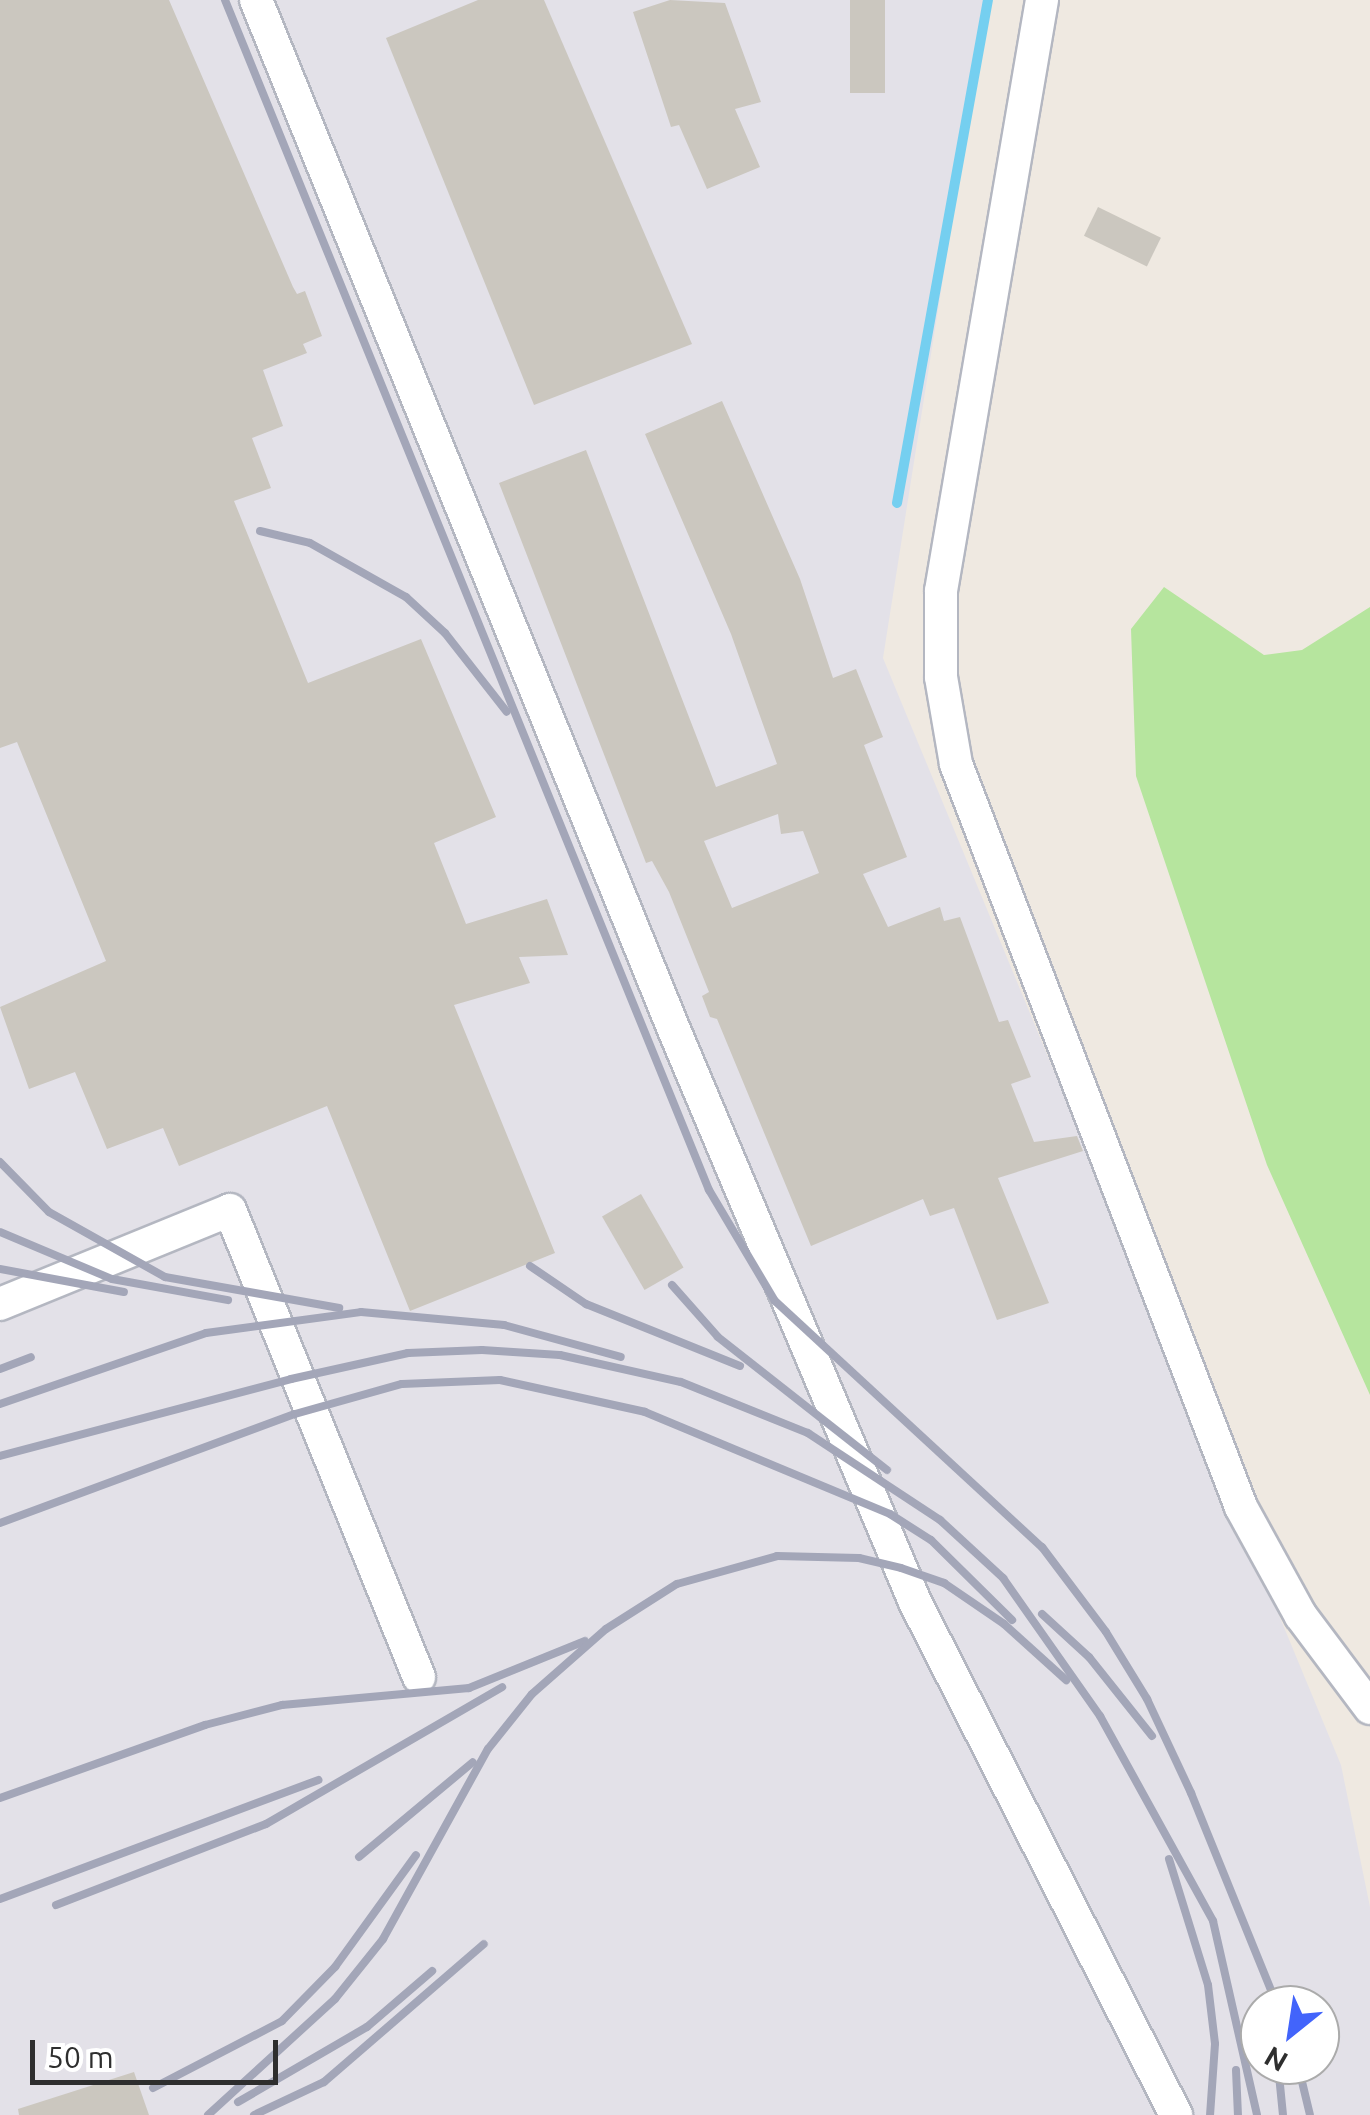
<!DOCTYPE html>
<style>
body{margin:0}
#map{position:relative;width:1370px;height:2115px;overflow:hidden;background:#efe9e1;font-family:Ubuntu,sans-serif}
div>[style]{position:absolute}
.industrial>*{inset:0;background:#e3e1e8}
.green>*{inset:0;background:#b6e59e}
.stream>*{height:10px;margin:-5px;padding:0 5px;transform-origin:5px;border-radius:5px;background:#75cff0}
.building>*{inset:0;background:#cbc7bf;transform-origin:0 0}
.roads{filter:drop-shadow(2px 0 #b4b7c1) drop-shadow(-2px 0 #b4b7c1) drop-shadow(0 2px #b4b7c1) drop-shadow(0 -2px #b4b7c1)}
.minor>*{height:32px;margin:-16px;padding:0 16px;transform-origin:16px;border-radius:16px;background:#fff}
.rail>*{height:8px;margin:-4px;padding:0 4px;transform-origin:4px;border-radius:4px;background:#a3a6b8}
span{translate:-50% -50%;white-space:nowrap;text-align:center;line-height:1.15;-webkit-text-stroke:8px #fff;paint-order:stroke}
.north{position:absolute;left:1240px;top:1985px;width:100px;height:100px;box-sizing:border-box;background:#fff;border:2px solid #ababab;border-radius:50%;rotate:210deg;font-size:28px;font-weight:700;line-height:40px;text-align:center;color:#2e2e2e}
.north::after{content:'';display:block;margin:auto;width:35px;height:45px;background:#4264fb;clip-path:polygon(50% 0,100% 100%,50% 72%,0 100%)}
.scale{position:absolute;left:30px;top:2040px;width:248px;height:45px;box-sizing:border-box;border:5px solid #2e2e2e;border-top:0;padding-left:12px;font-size:30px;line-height:35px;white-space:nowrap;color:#2e2e2e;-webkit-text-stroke:8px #fff;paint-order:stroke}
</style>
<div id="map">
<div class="industrial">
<i style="clip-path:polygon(evenodd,0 0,987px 0,883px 658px,1341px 1765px,1370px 1907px,1370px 2115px,0 2115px,0 0,1260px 2005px,1320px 2005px,1320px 2065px,1260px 2065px,1260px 2005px)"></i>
</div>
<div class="green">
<i style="clip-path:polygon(1164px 587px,1264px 655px,1302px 650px,1370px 607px,1370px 1395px,1267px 1165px,1136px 776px,1131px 629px)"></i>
</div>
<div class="stream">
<i style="left:897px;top:503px;width:511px;rotate:-79.75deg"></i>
</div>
<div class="building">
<i style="clip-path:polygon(0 0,169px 0,293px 287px,297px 294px,305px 291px,322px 336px,303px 344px,307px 353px,263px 370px,283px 426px,252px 438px,271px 488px,234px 501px,308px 683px,421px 639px,496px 817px,434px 843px,466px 924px,547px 899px,568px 955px,519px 957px,530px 983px,454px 1005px,555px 1253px,410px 1311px,327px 1106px,179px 1166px,163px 1128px,107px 1149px,75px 1072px,29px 1089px,0 1007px,106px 961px,17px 742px,0 748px)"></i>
<i style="clip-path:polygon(478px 0,544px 0,692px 344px,534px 405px,386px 38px)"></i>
<i style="clip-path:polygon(670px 0,725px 3px,761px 102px,735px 109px,760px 167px,707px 189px,679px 125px,671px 127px,633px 12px)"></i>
<i style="left:850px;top:0;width:35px;height:93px"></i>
<i style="left:1098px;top:207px;width:70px;height:32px;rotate:26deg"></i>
<i style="clip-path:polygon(evenodd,722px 401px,800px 579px,833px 678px,856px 669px,883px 737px,864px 745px,907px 857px,863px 874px,888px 927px,940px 907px,944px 921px,960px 917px,999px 1022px,1008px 1020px,1031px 1077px,1011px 1084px,1034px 1142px,1077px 1136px,1083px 1151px,998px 1178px,1049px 1303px,997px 1320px,954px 1208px,930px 1216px,923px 1199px,811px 1246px,717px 1019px,710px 1017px,702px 996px,709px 992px,669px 892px,652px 861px,646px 863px,499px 483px,586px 450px,716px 787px,777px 764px,731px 634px,645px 434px,722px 401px,778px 814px,781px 834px,803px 831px,819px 873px,732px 908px,704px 841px,778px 814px)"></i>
<i style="left:641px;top:1194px;width:85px;height:45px;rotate:60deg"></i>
<i style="clip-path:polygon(134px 2072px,149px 2115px,19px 2115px,18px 2109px)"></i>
</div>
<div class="roads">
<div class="minor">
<i style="left:256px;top:0;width:1106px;rotate:67.91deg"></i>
<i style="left:672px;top:1025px;width:626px;rotate:67.16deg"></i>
<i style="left:915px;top:1602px;width:576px;rotate:63.03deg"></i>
<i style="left:1042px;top:0;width:600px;rotate:99.7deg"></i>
<i style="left:941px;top:591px;width:86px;rotate:90deg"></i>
<i style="left:941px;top:677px;width:88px;rotate:80.2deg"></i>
<i style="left:956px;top:764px;width:796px;rotate:69.01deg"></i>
<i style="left:1241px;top:1507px;width:124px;rotate:61.2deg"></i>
<i style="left:1301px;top:1616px;width:115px;rotate:53.1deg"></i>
<i style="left:0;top:1304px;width:248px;rotate:-22.2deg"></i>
<i style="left:230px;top:1210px;width:504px;rotate:67.97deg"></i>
</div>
</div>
<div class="rail">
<i style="left:225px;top:0;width:1285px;rotate:67.87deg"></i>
<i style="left:709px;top:1190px;width:129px;rotate:59.3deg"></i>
<i style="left:775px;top:1301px;width:363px;rotate:42.7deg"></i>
<i style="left:1042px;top:1547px;width:106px;rotate:53deg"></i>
<i style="left:1106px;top:1632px;width:79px;rotate:58.5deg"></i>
<i style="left:1147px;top:1699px;width:104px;rotate:64.9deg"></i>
<i style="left:1191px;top:1793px;width:229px;rotate:67.9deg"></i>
<i style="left:260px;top:531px;width:51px;rotate:13.5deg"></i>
<i style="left:310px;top:543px;width:110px;rotate:29.4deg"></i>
<i style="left:406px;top:597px;width:53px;rotate:42.7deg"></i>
<i style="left:445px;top:633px;width:100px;rotate:51.9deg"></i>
<i style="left:0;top:1162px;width:70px;rotate:45.6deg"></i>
<i style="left:49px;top:1212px;width:133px;rotate:29.3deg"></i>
<i style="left:165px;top:1277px;width:177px;rotate:10.1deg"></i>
<i style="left:0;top:1232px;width:121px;rotate:22.8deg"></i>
<i style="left:112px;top:1279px;width:118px;rotate:10.3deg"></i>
<i style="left:530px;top:1266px;width:68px;rotate:34.2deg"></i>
<i style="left:586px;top:1304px;width:166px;rotate:21.9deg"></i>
<i style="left:0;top:1269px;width:126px;rotate:10.5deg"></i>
<i style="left:672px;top:1285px;width:69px;rotate:48.5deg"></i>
<i style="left:718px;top:1337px;width:215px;rotate:38.2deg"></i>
<i style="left:0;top:1369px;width:33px;rotate:-21deg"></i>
<i style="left:0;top:1404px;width:218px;rotate:-19deg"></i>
<i style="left:206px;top:1333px;width:156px;rotate:-7.7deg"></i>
<i style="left:361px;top:1312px;width:144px;rotate:5.2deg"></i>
<i style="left:504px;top:1325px;width:121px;rotate:15.3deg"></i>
<i style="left:0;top:1456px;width:301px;rotate:-14.8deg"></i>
<i style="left:291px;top:1379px;width:120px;rotate:-12.5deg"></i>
<i style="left:408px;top:1353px;width:74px;rotate:-2.3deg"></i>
<i style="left:482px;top:1350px;width:78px;rotate:3.7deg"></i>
<i style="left:560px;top:1355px;width:124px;rotate:12.6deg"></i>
<i style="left:681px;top:1382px;width:137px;rotate:21.9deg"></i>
<i style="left:808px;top:1433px;width:158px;rotate:33.4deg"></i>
<i style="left:940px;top:1520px;width:86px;rotate:42.6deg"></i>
<i style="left:1003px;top:1578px;width:169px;rotate:54.9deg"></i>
<i style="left:1100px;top:1716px;width:234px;rotate:61.1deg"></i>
<i style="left:1213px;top:1921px;width:199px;rotate:77.2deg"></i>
<i style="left:0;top:1523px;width:314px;rotate:-20.3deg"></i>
<i style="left:295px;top:1414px;width:111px;rotate:-15.7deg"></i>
<i style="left:402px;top:1384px;width:98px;rotate:-2.3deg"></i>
<i style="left:500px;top:1380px;width:148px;rotate:12.4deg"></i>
<i style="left:645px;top:1412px;width:265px;rotate:22.6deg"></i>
<i style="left:890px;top:1514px;width:49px;rotate:32.4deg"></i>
<i style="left:931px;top:1540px;width:114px;rotate:44.6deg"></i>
<i style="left:1042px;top:1614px;width:64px;rotate:42.5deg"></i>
<i style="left:1089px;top:1657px;width:101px;rotate:51.4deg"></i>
<i style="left:0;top:1798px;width:218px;rotate:-19.6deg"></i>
<i style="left:205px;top:1725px;width:80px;rotate:-14.6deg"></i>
<i style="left:282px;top:1705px;width:188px;rotate:-5.2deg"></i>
<i style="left:469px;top:1688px;width:125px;rotate:-22.1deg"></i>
<i style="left:359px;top:1857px;width:148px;rotate:-39.8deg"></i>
<i style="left:1169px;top:1859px;width:132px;rotate:72.8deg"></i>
<i style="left:1208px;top:1985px;width:59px;rotate:83.2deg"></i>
<i style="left:1215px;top:2044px;width:71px;rotate:94deg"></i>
<i style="left:0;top:1899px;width:340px;rotate:-20.5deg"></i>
<i style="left:56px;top:1905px;width:225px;rotate:-21.1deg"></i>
<i style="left:266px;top:1824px;width:273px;rotate:-30.1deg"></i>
<i style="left:1278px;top:2065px;width:50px;rotate:84.3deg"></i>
<i style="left:1298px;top:2065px;width:51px;rotate:76.5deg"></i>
<i style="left:1236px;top:2070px;width:45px;rotate:87.5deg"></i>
<i style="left:153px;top:2088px;width:145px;rotate:-27.4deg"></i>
<i style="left:282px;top:2021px;width:76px;rotate:-45.5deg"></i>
<i style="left:335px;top:1967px;width:138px;rotate:-54.1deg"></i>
<i style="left:238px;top:2102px;width:149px;rotate:-30.2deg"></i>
<i style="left:367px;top:2027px;width:86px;rotate:-40.7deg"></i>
<i style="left:208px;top:2115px;width:172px;rotate:-42.4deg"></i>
<i style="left:335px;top:1999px;width:77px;rotate:-51.3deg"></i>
<i style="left:383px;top:1939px;width:217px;rotate:-61.1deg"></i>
<i style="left:488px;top:1749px;width:70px;rotate:-51.3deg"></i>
<i style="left:532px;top:1694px;width:98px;rotate:-41.3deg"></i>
<i style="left:606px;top:1629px;width:84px;rotate:-32.4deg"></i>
<i style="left:677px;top:1584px;width:104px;rotate:-15.6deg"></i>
<i style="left:777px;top:1556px;width:82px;rotate:1.4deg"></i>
<i style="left:859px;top:1558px;width:43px;rotate:13.4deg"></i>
<i style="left:901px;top:1568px;width:46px;rotate:19.2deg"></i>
<i style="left:944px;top:1583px;width:73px;rotate:34.3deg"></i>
<i style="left:1004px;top:1624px;width:84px;rotate:42.1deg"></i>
<i style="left:254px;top:2115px;width:77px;rotate:-25.2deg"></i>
<i style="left:324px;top:2082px;width:211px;rotate:-40.8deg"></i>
</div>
<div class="north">N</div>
<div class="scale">50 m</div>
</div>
